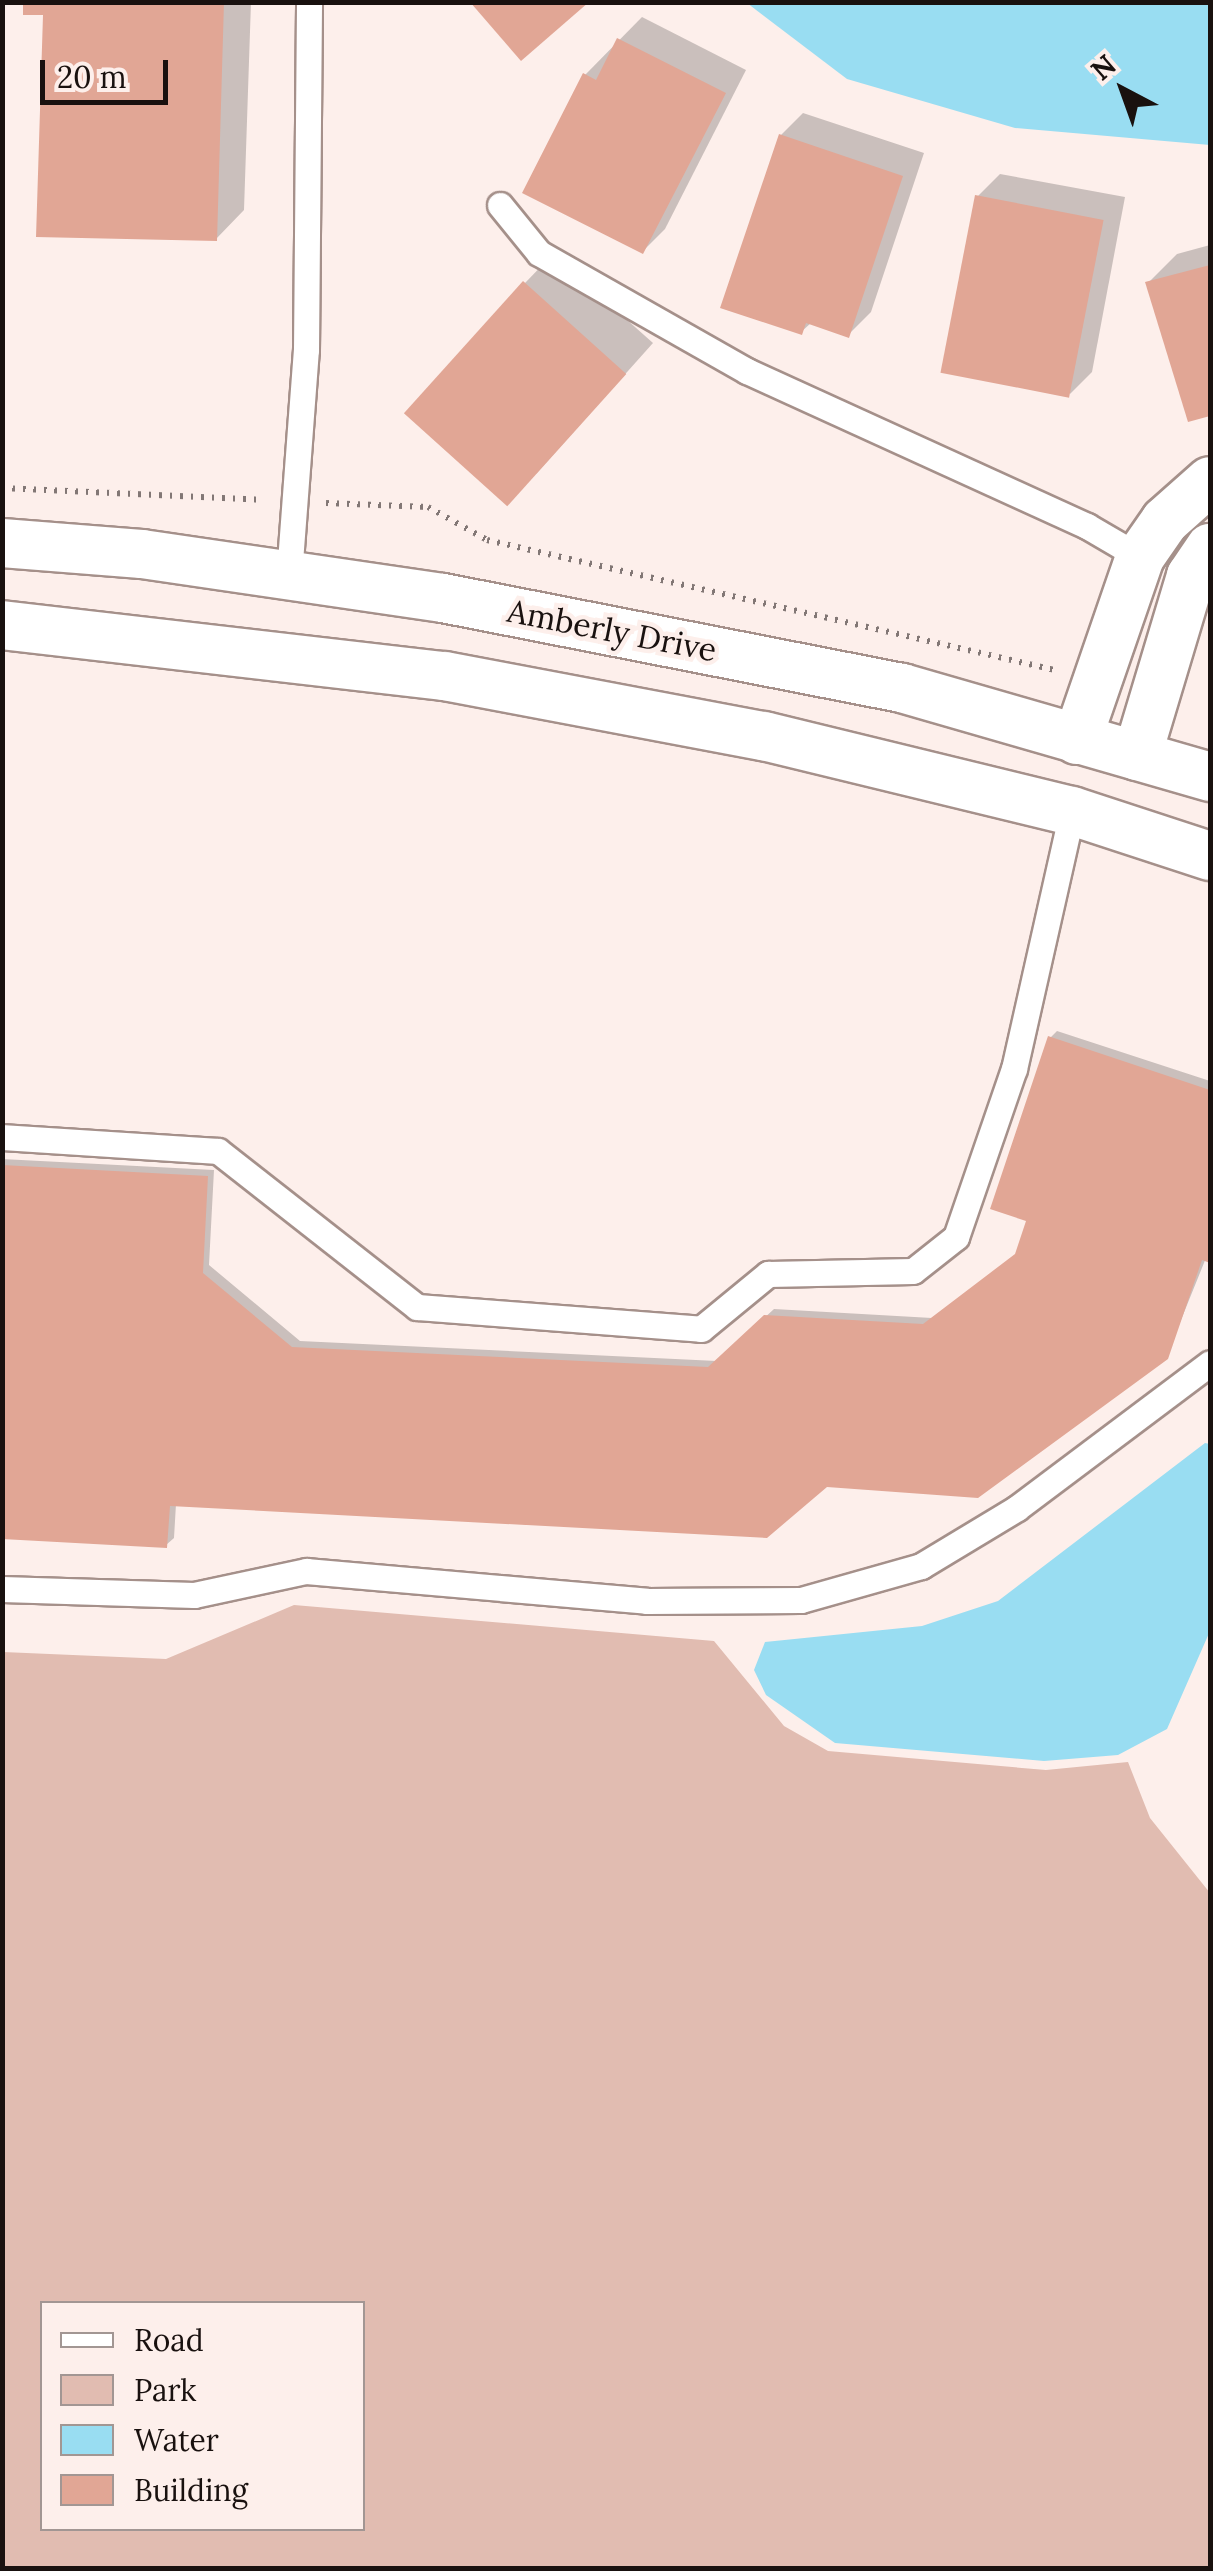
<!DOCTYPE html>
<style>
body{margin:0}
#map{position:relative;width:1213px;height:2571px;overflow:hidden;background:#fdefeb;font-family:Lora,serif}
div>[style]{position:absolute}
.green>*{inset:0;background:#e1bcb1}
.water>*{inset:0;background:#99ddf2}
.shadow>*{inset:0;background:#0003}
.building>*{inset:0;background:#e1a695;transform-origin:0 0}
.path>*{height:6px;margin-top:-3px;transform-origin:0;background:repeating-linear-gradient(90deg,#827775 0 2.5px,transparent 0 10.5px)}
.roads{filter:drop-shadow(2px 0 #a5908a) drop-shadow(-2px 0 #a5908a) drop-shadow(0 2px #a5908a) drop-shadow(0 -2px #a5908a)}
.service>*{height:25px;margin:-12.5px;padding:0 12.5px;transform-origin:12.5px;border-radius:12.5px;background:#fff}
.minor>*{height:48px;margin:-24px;padding:0 24px;transform-origin:24px;border-radius:24px;background:#fff}
span{translate:-50% -50%;white-space:nowrap;text-align:center;line-height:1.15;-webkit-text-stroke:9px #fdefeb;paint-order:stroke}
.street-label{font-size:32px;color:#19110f}
.frame{position:absolute;inset:0;border:5px solid #19110f;pointer-events:none}
.legend{position:absolute;left:40px;top:2301px;width:325px;height:230px;box-sizing:border-box;background:#fdefeb;border:2px solid #a29693;margin:0;padding:12px 18px;list-style:none;font-size:30px;color:#19110f}
.legend li{display:flex;align-items:center;gap:20px;height:50px}
.legend b{width:50px;border:2px solid #a29693}
.north{position:absolute;left:1073px;top:40px;width:100px;height:100px;-webkit-text-stroke:8px #fdefeb;paint-order:stroke;rotate:319deg;font-size:28px;font-weight:700;line-height:40px;text-align:center;color:#19110f}
.north::after{content:'';display:block;margin:auto;width:35px;height:45px;background:#19110f;clip-path:polygon(50% 0,100% 100%,50% 72%,0 100%)}
.scale{position:absolute;left:40px;top:60px;width:128px;height:45px;box-sizing:border-box;border:5px solid #19110f;border-top:0;padding-left:12px;font-size:30px;line-height:35px;white-space:nowrap;color:#19110f;-webkit-text-stroke:8px #fdefeb;paint-order:stroke}
</style>
<div id="map">
<div class="green">
<i style="clip-path:polygon(evenodd,294px 1605px,714px 1641px,784px 1726px,828px 1751px,1046px 1770px,1128px 1762px,1150px 1818px,1210px 1893px,1210px 2568px,3px 2568px,3px 1652px,166px 1659px,294px 1605px,42px 2304px,362px 2304px,362px 2528px,42px 2528px,42px 2304px)"></i>
</div>
<div class="water">
<i style="clip-path:polygon(747px 3px,1210px 3px,1210px 145px,1015px 128px,847px 79px)"></i>
<i style="clip-path:polygon(1205px 1443px,1210px 1444px,1210px 1631px,1167px 1729px,1118px 1755px,1044px 1761px,835px 1743px,766px 1695px,754px 1670px,765px 1642px,922px 1626px,998px 1601px)"></i>
</div>
<div class="shadow">
<i style="clip-path:polygon(26px 2px,251px 2px,244px 210px,216px 239px,45px 13px)"></i>
<i style="clip-path:polygon(642px 17px,746px 70px,665px 229px,643px 251px,585px 75px)"></i>
<i style="clip-path:polygon(803px 113px,924px 153px,871px 312px,848px 335px,811px 323px,801px 332px,781px 135px)"></i>
<i style="clip-path:polygon(1000px 174px,1125px 197px,1092px 372px,1070px 394px,977px 197px)"></i>
<i style="clip-path:polygon(1210px 245px,1210px 413px,1190px 419px,1148px 283px,1177px 254px)"></i>
<i style="clip-path:polygon(553px 254px,653px 343px,536px 474px,525px 283px)"></i>
<i style="clip-path:polygon(1057px 1031px,1210px 1081px,1210px 1260px,1206px 1258px,1166px 1357px,826px 1485px,176px 1504px,174px 1538px,166px 1545px,2px 1537px,2px 1159px,214px 1170px,209px 1265px,300px 1341px,717px 1361px,774px 1309px,932px 1318px,1018px 1253px,1029px 1219px,1050px 1038px)"></i>
</div>
<div class="building">
<i style="clip-path:polygon(23px 2px,224px 2px,217px 241px,36px 237px,43px 15px,23px 15px)"></i>
<i style="clip-path:polygon(470px 2px,589px 2px,521px 61px)"></i>
<i style="clip-path:polygon(617px 38px,726px 93px,643px 254px,522px 193px,583px 73px,596px 80px)"></i>
<i style="clip-path:polygon(779px 134px,903px 176px,849px 338px,806px 323px,802px 335px,720px 308px)"></i>
<i style="left:975px;top:195px;width:131px;height:181px;rotate:11deg"></i>
<i style="clip-path:polygon(1210px 265px,1210px 416px,1188px 422px,1145px 282px)"></i>
<i style="left:523px;top:281px;width:139px;height:178px;rotate:42deg"></i>
<i style="clip-path:polygon(1048px 1036px,1210px 1090px,1210px 1263px,1202px 1260px,1168px 1359px,978px 1498px,827px 1487px,767px 1538px,170px 1506px,167px 1548px,2px 1539px,2px 1165px,208px 1176px,203px 1273px,292px 1347px,708px 1367px,764px 1315px,923px 1324px,1015px 1254px,1026px 1221px,990px 1209px)"></i>
</div>
<div class="path">
<i style="left:2px;top:488px;width:261px;rotate:2.6deg"></i>
<i style="left:326px;top:503px;width:102px;rotate:2.2deg"></i>
<i style="left:428px;top:507px;width:68px;rotate:29.2deg"></i>
<i style="left:487px;top:540px;width:583px;rotate:12.89deg"></i>
</div>
<div class="roads">
<div class="service">
<i style="left:500px;top:205px;width:62px;rotate:50.9deg"></i>
<i style="left:539px;top:253px;width:239px;rotate:29.6deg"></i>
<i style="left:747px;top:371px;width:374px;rotate:24.5deg"></i>
<i style="left:1087px;top:526px;width:61px;rotate:30.3deg"></i>
<i style="left:289px;top:575px;width:226px;rotate:-85.7deg"></i>
<i style="left:306px;top:350px;width:348px;rotate:-89.5deg"></i>
<i style="left:2px;top:1137px;width:216px;rotate:3.7deg"></i>
<i style="left:218px;top:1151px;width:253px;rotate:38.1deg"></i>
<i style="left:417px;top:1307px;width:285px;rotate:4.4deg"></i>
<i style="left:701px;top:1329px;width:87px;rotate:-39.4deg"></i>
<i style="left:768px;top:1274px;width:145px;rotate:-1.2deg"></i>
<i style="left:913px;top:1271px;width:55px;rotate:-38.3deg"></i>
<i style="left:956px;top:1237px;width:178px;rotate:-71deg"></i>
<i style="left:1014px;top:1069px;width:264px;rotate:-77.3deg"></i>
<i style="left:2px;top:1589px;width:192px;rotate:1.8deg"></i>
<i style="left:194px;top:1595px;width:115px;rotate:-12.1deg"></i>
<i style="left:306px;top:1571px;width:342px;rotate:5deg"></i>
<i style="left:647px;top:1601px;width:154px;rotate:-0.4deg"></i>
<i style="left:801px;top:1600px;width:125px;rotate:-15.8deg"></i>
<i style="left:921px;top:1566px;width:112px;rotate:-31.1deg"></i>
<i style="left:1017px;top:1508px;width:241px;rotate:-36.9deg"></i>
</div>
<div class="minor">
<i style="left:2px;top:543px;width:140px;rotate:4.5deg"></i>
<i style="left:142px;top:554px;width:304px;rotate:8.3deg"></i>
<i style="left:443px;top:598px;width:468px;rotate:11.1deg"></i>
<i style="left:902px;top:688px;width:321px;rotate:16.1deg"></i>
<i style="left:2px;top:625px;width:446px;rotate:6.6deg"></i>
<i style="left:445px;top:676px;width:325px;rotate:10.7deg"></i>
<i style="left:764px;top:736px;width:317px;rotate:13.7deg"></i>
<i style="left:1072px;top:811px;width:145px;rotate:18.1deg"></i>
<i style="left:1077px;top:740px;width:194px;rotate:-71deg"></i>
<i style="left:1140px;top:557px;width:44px;rotate:-55.2deg"></i>
<i style="left:1165px;top:521px;width:60px;rotate:-41.6deg"></i>
<i style="left:1137px;top:756px;width:188px;rotate:-73.3deg"></i>
<i style="left:1191px;top:576px;width:34px;rotate:-56deg"></i>
</div>
</div>
<div class="street-label">
<span style="left:612px;top:631px;rotate:11deg">Amberly Drive</span>
</div>
<div class="frame"></div>
<ul class="legend">
<li><b style="height:12px;background:#fff"></b>Road</li>
<li><b style="height:28px;background:#e1bcb1"></b>Park</li>
<li><b style="height:28px;background:#99ddf2"></b>Water</li>
<li><b style="height:28px;background:#e1a695"></b>Building</li>
</ul>
<div class="north">N</div>
<div class="scale">20 m</div>
</div>
